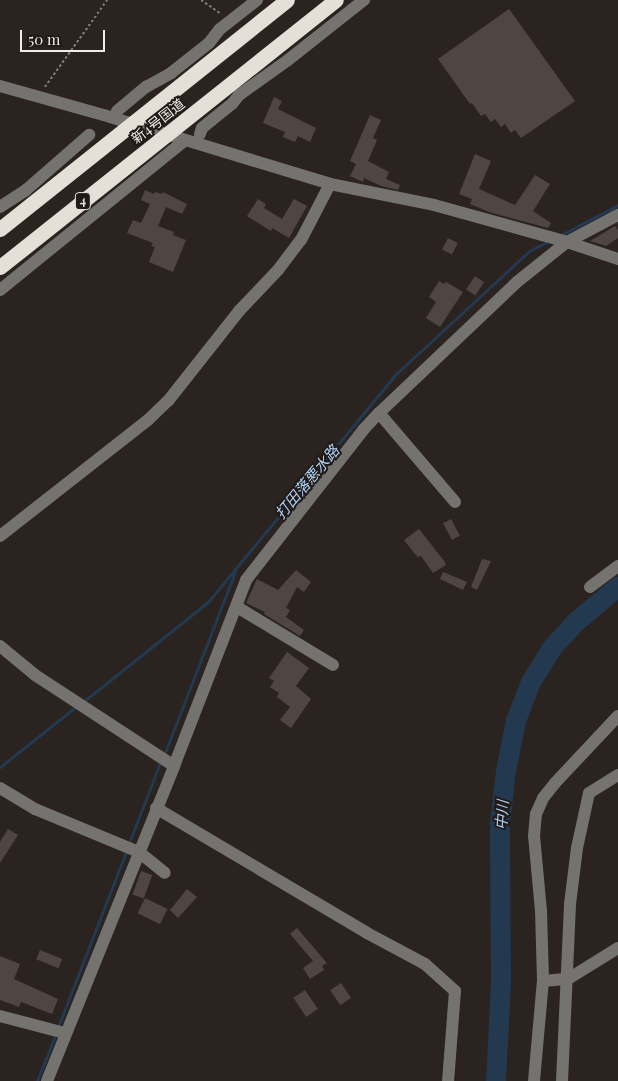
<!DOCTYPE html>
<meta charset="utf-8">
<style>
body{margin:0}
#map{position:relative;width:618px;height:1081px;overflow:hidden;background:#2b2320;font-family:"Playfair Display","Noto Sans JP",serif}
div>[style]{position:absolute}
.stream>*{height:3px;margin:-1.5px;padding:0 1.5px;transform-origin:1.5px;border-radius:1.5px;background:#223950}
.river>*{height:20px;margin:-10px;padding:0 10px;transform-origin:10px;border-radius:10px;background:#223950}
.building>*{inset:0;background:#4f4643;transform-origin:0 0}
.path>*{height:2px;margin-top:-1px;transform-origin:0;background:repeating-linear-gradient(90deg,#827b78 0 2.5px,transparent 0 5px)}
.minor>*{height:12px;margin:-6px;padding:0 6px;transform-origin:6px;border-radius:6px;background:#74736f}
.highway>*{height:15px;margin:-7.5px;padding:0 7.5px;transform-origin:7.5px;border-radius:7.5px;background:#e4e0d7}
span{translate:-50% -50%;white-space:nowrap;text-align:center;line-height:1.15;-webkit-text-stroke:4px #211a17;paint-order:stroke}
.shield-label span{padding:1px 4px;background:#211a17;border:1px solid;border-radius:4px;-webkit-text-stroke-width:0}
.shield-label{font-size:12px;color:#f1ebe9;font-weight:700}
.street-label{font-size:14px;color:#f1ebe9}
.water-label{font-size:15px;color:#aed2f7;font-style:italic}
.scale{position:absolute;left:20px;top:30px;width:85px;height:22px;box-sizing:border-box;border:2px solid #f1ebe9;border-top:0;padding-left:6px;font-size:15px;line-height:18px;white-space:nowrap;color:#f1ebe9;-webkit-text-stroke:4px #211a17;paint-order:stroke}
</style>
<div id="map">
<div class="stream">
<i style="left:559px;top:236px;width:67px;rotate:-27.7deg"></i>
<i style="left:83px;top:702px;width:160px;rotate:-38.7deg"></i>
<i style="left:208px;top:602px;width:297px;rotate:-50.5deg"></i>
<i style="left:397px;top:373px;width:180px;rotate:-42.7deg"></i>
<i style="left:529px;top:251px;width:22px;rotate:-27deg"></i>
<i style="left:164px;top:755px;width:196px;rotate:-68.8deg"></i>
<i style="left:0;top:767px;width:100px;rotate:-38.5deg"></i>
<i style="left:129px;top:843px;width:89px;rotate:-68.9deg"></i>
<i style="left:58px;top:1027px;width:191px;rotate:-68.8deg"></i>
<i style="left:37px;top:1081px;width:52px;rotate:-68.4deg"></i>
</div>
<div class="river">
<i style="left:496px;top:1081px;width:99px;rotate:-87.1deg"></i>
<i style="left:501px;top:982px;width:159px;rotate:-90.4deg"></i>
<i style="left:500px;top:823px;width:52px;rotate:-83.4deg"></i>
<i style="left:506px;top:771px;width:51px;rotate:-78.7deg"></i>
<i style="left:516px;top:721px;width:42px;rotate:-69deg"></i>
<i style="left:531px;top:682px;width:40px;rotate:-58deg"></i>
<i style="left:552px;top:648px;width:35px;rotate:-47deg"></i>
<i style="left:576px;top:622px;width:55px;rotate:-39.8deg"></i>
</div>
<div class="building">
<i style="clip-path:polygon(509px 9px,575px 101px,521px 138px,515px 130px,511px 133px,505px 124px,501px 127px,495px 119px,491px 122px,485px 114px,481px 116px,472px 103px,470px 104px,438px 59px)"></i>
<i style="clip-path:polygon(274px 97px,282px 101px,278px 109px,316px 128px,310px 142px,298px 136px,295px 142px,283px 137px,285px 132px,263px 123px)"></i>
<i style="clip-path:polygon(370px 115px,381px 120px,373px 138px,377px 140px,368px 161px,389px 172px,386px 179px,400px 185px,398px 190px,381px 186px,364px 178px,363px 182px,350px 176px,356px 164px,350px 161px)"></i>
<i style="clip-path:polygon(475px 154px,491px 161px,479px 189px,515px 205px,535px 175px,550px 184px,533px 211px,551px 223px,548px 228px,489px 212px,470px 204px,472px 199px,459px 194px)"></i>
<i style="clip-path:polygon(145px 190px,154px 194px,155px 192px,162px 194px,163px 192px,187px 204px,182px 214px,166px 207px,158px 226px,174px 232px,173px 235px,186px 240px,173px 272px,149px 262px,155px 247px,151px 246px,153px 243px,127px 233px,133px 220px,141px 223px,150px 204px,141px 200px)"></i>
<i style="clip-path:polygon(258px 199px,266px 204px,264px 208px,282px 219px,294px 199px,307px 206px,289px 238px,272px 228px,271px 231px,247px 216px)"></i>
<i style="clip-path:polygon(615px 226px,618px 230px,618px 238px,606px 246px,590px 241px)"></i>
<i style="left:448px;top:238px;width:11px;height:13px;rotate:27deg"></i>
<i style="left:475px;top:276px;width:11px;height:16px;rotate:34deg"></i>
<i style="clip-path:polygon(439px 281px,444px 284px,446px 282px,463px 292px,440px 327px,426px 318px,436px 302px,429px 297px)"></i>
<i style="left:451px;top:519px;width:19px;height:9px;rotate:62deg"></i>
<i style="clip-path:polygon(419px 529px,445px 562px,446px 565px,433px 573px,421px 556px,418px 557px,414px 553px,404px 540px)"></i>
<i style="clip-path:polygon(482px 559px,491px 561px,477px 590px,471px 587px)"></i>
<i style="clip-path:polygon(296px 570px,311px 582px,304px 592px,297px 587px,286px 608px,290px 610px,286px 617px,304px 630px,300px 636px,264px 614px,265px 612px,246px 603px,257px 579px,278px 590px)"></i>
<i style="clip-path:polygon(443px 572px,467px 582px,463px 590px,440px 579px)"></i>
<i style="clip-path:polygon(287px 652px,309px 668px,296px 686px,311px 699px,291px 728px,280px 720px,290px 707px,277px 697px,279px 693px,270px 687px,274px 681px,269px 678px)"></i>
<i style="clip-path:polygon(8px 829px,18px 835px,0 863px,0 842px)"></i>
<i style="left:141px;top:871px;width:12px;height:25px;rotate:20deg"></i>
<i style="clip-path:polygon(187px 889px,197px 897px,178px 918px,170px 910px)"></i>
<i style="left:145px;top:898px;width:25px;height:17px;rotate:26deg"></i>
<i style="clip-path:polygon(297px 928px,327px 963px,322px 966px,324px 970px,310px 979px,303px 968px,313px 961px,290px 934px)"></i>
<i style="left:40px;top:950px;width:24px;height:10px;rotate:22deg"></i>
<i style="clip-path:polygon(0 956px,20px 964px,14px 979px,58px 999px,52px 1014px,21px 1002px,19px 1007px,0 1000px)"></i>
<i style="left:341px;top:983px;width:18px;height:13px;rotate:56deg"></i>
<i style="left:305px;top:990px;width:23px;height:14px;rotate:56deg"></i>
</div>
<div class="path">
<i style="left:201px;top:0;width:24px;rotate:35deg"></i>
<i style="left:45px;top:87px;width:107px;rotate:-54.5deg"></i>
</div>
<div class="minor">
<i style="left:0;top:86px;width:114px;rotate:15.7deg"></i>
<i style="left:110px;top:117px;width:230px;rotate:16.9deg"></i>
<i style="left:330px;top:184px;width:106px;rotate:11.4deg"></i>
<i style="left:434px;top:205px;width:138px;rotate:15.5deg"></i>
<i style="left:567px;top:242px;width:54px;rotate:18.4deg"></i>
<i style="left:117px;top:111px;width:38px;rotate:-40deg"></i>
<i style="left:146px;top:87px;width:29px;rotate:-29deg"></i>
<i style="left:171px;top:73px;width:48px;rotate:-38.3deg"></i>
<i style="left:209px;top:43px;width:18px;rotate:-52deg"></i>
<i style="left:220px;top:29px;width:47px;rotate:-38.1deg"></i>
<i style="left:200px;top:134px;width:6px;rotate:-72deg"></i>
<i style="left:202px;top:128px;width:38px;rotate:-39deg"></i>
<i style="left:232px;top:104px;width:11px;rotate:-52deg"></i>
<i style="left:239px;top:95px;width:60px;rotate:-35.5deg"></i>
<i style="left:288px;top:60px;width:97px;rotate:-38.3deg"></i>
<i style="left:0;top:207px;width:31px;rotate:-33deg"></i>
<i style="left:26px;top:190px;width:84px;rotate:-41.1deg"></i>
<i style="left:0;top:290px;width:238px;rotate:-39deg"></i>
<i style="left:379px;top:413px;width:117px;rotate:49.5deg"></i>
<i style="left:0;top:536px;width:188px;rotate:-38.1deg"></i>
<i style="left:148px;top:420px;width:28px;rotate:-44deg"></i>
<i style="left:168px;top:401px;width:115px;rotate:-51.7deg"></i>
<i style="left:239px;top:311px;width:57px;rotate:-46.4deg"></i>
<i style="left:278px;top:270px;width:38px;rotate:-53deg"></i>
<i style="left:301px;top:240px;width:63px;rotate:-62.6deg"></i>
<i style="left:590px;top:587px;width:35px;rotate:-37deg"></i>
<i style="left:237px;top:607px;width:112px;rotate:31.1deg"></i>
<i style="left:0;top:646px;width:45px;rotate:39.6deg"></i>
<i style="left:35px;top:675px;width:166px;rotate:33.2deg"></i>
<i style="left:0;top:788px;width:41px;rotate:31deg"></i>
<i style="left:35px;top:809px;width:113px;rotate:22.5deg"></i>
<i style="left:139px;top:852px;width:33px;rotate:39deg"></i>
<i style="left:156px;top:808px;width:245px;rotate:30.6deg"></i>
<i style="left:367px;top:933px;width:66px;rotate:28.1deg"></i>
<i style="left:425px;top:964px;width:40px;rotate:42deg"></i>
<i style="left:455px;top:991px;width:90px;rotate:94.4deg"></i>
<i style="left:543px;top:981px;width:25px;rotate:-5deg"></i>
<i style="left:568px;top:979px;width:59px;rotate:-31.8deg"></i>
<i style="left:0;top:1016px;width:67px;rotate:14.7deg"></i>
<i style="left:47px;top:1081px;width:340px;rotate:-68deg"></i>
<i style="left:174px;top:766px;width:199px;rotate:-68.8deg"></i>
<i style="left:246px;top:580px;width:192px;rotate:-52deg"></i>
<i style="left:364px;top:429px;width:22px;rotate:-47deg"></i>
<i style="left:379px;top:413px;width:190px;rotate:-43.5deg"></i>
<i style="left:517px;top:282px;width:64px;rotate:-38.7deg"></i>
<i style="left:567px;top:242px;width:58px;rotate:-27.9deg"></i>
<i style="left:534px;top:1081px;width:100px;rotate:-84.9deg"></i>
<i style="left:543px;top:981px;width:70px;rotate:-91.6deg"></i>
<i style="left:541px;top:911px;width:75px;rotate:-95.3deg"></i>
<i style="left:534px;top:836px;width:22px;rotate:-85deg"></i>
<i style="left:536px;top:814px;width:17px;rotate:-66deg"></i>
<i style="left:543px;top:798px;width:19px;rotate:-51deg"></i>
<i style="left:555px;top:783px;width:92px;rotate:-46.8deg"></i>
<i style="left:562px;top:1081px;width:177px;rotate:-87.4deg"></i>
<i style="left:570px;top:904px;width:56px;rotate:-82.9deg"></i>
<i style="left:577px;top:848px;width:56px;rotate:-77.7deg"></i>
<i style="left:589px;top:793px;width:34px;rotate:-32deg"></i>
</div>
<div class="highway">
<i style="left:0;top:229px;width:367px;rotate:-38.6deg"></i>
<i style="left:0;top:267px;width:429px;rotate:-38.5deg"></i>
</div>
<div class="shield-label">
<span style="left:83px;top:201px">4</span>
</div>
<div class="street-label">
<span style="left:158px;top:121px;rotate:-38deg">新4号国道</span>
</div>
<div class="water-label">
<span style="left:307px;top:482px;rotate:-50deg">打田落悪水路</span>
<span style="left:502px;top:815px;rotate:-86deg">中川</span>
</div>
<div class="scale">50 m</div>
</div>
